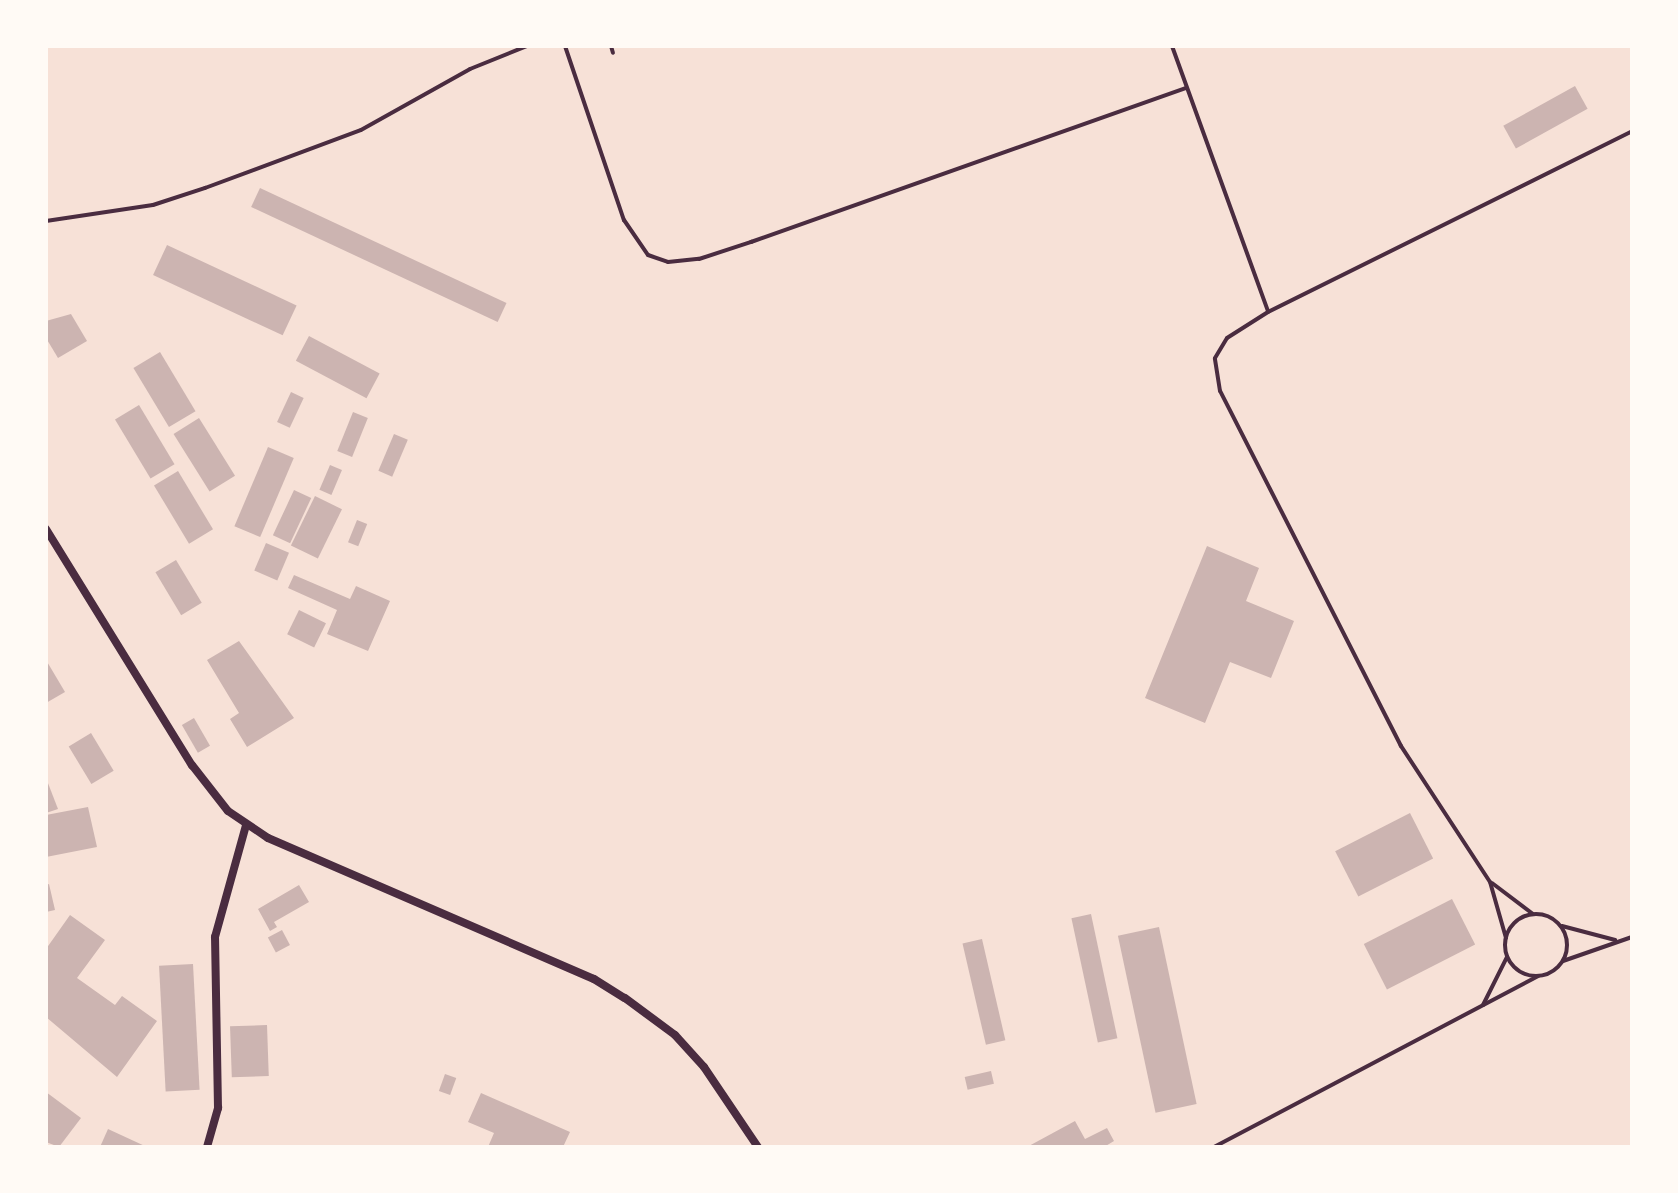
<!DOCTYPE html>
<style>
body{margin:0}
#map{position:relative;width:1678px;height:1193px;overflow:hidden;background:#f7e1d7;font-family:Bitter,serif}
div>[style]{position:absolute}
.building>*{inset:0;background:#ccb4b1;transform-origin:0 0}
.service>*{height:4px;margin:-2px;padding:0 2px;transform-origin:2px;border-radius:2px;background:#4a2c40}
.service>.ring{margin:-2px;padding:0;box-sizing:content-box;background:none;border:4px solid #4a2c40;border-radius:50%}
.minor>*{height:8px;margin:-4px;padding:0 4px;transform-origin:4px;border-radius:4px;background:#4a2c40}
span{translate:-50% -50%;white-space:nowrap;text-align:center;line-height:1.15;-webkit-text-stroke:8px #fffaf5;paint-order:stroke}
.frame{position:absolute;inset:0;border:48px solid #fffaf5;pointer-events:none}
</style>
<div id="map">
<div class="building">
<i style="left:1575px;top:86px;width:26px;height:82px;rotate:61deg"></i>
<i style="left:260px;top:188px;width:272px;height:21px;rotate:25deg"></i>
<i style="left:167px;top:245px;width:143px;height:33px;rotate:25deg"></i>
<i style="clip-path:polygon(71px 314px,87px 341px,58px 358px,46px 338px,46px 321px)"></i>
<i style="left:309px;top:336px;width:80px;height:28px;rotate:28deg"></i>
<i style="left:160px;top:352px;width:69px;height:31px;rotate:59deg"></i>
<i style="left:291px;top:392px;width:14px;height:33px;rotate:25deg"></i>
<i style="left:139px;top:405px;width:69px;height:28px;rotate:59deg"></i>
<i style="left:353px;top:412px;width:16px;height:42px;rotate:22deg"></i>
<i style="left:199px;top:418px;width:68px;height:30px;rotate:58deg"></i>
<i style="left:394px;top:434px;width:15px;height:40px;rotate:23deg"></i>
<i style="left:268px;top:447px;width:28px;height:86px;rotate:23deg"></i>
<i style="left:330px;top:465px;width:13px;height:27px;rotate:23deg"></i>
<i style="left:178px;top:471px;width:68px;height:28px;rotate:59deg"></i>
<i style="left:294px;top:490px;width:19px;height:50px;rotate:25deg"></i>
<i style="left:315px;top:496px;width:30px;height:55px;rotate:26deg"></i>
<i style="left:357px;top:520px;width:11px;height:24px;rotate:22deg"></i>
<i style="left:266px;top:543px;width:25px;height:30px;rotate:23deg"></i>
<i style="clip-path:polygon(1207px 546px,1259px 568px,1246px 601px,1294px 621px,1271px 678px,1230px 662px,1205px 723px,1145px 698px)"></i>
<i style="left:176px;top:560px;width:50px;height:24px;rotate:59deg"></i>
<i style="clip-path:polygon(294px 575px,350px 599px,356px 586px,390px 601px,368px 651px,327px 634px,337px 610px,288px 588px)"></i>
<i style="left:299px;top:610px;width:30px;height:27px;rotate:26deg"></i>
<i style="clip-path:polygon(239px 641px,294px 718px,247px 747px,230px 719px,239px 713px,207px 660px)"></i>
<i style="clip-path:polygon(46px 660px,65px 692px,46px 703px)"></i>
<i style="left:194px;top:718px;width:32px;height:14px;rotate:60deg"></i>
<i style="left:91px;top:733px;width:44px;height:26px;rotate:59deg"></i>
<i style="clip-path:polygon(46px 778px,58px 809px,46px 813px)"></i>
<i style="clip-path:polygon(88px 807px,97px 847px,46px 857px,46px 815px)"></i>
<i style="left:1410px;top:813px;width:51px;height:84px;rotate:63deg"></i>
<i style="clip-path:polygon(49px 884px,55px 910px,46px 912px,46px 885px)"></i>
<i style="clip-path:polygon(299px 885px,309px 902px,274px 922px,277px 927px,270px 931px,258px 909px)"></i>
<i style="left:1452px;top:899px;width:51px;height:99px;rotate:63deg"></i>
<i style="left:1091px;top:914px;width:127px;height:20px;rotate:78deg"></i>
<i style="clip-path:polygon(70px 915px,105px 940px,77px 978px,115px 1005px,122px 996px,157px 1021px,117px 1077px,46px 1017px,46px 949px)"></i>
<i style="left:1159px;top:927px;width:181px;height:42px;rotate:78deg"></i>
<i style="left:282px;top:930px;width:17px;height:16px;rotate:62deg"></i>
<i style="left:982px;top:939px;width:104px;height:20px;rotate:77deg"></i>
<i style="left:193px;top:964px;width:126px;height:34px;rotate:87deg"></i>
<i style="left:267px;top:1025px;width:51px;height:37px;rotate:88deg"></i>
<i style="left:991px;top:1071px;width:13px;height:27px;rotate:77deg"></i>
<i style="left:445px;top:1074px;width:12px;height:18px;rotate:20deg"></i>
<i style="clip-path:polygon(46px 1092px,81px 1118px,59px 1147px,46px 1142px)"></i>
<i style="clip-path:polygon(481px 1093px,570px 1132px,563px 1147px,488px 1147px,494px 1133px,468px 1122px)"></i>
<i style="clip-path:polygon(1075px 1121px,1085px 1139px,1107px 1128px,1114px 1141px,1104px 1147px,1027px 1147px)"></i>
<i style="clip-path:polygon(108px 1129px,147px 1147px,100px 1147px)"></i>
</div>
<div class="service">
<i style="left:565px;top:46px;width:184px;rotate:71.3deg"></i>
<i style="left:624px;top:220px;width:42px;rotate:55.6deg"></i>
<i style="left:648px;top:255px;width:21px;rotate:19deg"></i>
<i style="left:668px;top:262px;width:31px;rotate:-6deg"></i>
<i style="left:699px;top:259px;width:55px;rotate:-18.1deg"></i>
<i style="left:751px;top:242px;width:461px;rotate:-19.5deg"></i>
<i style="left:611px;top:46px;width:7px;rotate:74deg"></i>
<i style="left:1172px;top:46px;width:282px;rotate:70.1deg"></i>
<i style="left:46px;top:221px;width:108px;rotate:-8.5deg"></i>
<i style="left:153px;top:205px;width:55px;rotate:-18.1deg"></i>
<i style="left:205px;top:188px;width:166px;rotate:-20.4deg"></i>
<i style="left:361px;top:130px;width:125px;rotate:-29.2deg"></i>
<i style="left:470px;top:69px;width:61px;rotate:-22deg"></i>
<i style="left:1492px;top:883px;width:51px;rotate:37.1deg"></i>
<i class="ring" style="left:1505px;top:914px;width:58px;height:58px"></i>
<i style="left:1562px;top:926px;width:55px;rotate:14.8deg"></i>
<i style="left:1506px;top:938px;width:58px;rotate:-105.9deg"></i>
<i style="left:1490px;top:882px;width:163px;rotate:-123.2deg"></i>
<i style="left:1401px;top:746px;width:398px;rotate:-117deg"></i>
<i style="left:1220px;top:391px;width:33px;rotate:-99deg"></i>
<i style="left:1215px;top:358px;width:23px;rotate:-59deg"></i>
<i style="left:1227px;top:338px;width:49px;rotate:-32.4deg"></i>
<i style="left:1268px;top:312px;width:407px;rotate:-26.4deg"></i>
<i style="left:1563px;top:961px;width:73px;rotate:-19.2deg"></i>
<i style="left:1483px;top:1005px;width:54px;rotate:-63.4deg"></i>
<i style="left:1214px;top:1147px;width:366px;rotate:-27.8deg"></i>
</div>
<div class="minor">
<i style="left:46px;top:529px;width:278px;rotate:58.3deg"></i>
<i style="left:192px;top:765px;width:58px;rotate:52deg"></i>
<i style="left:228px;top:811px;width:48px;rotate:34deg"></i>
<i style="left:268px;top:838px;width:355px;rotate:23.4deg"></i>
<i style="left:594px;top:979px;width:36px;rotate:32deg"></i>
<i style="left:625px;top:998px;width:62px;rotate:36.5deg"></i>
<i style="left:675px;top:1035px;width:43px;rotate:47.8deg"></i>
<i style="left:704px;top:1067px;width:97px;rotate:56deg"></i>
<i style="left:207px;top:1147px;width:41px;rotate:-74.2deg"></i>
<i style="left:218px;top:1108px;width:171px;rotate:-91deg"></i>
<i style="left:215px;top:937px;width:116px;rotate:-74.5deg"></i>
</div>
<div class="frame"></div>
</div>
